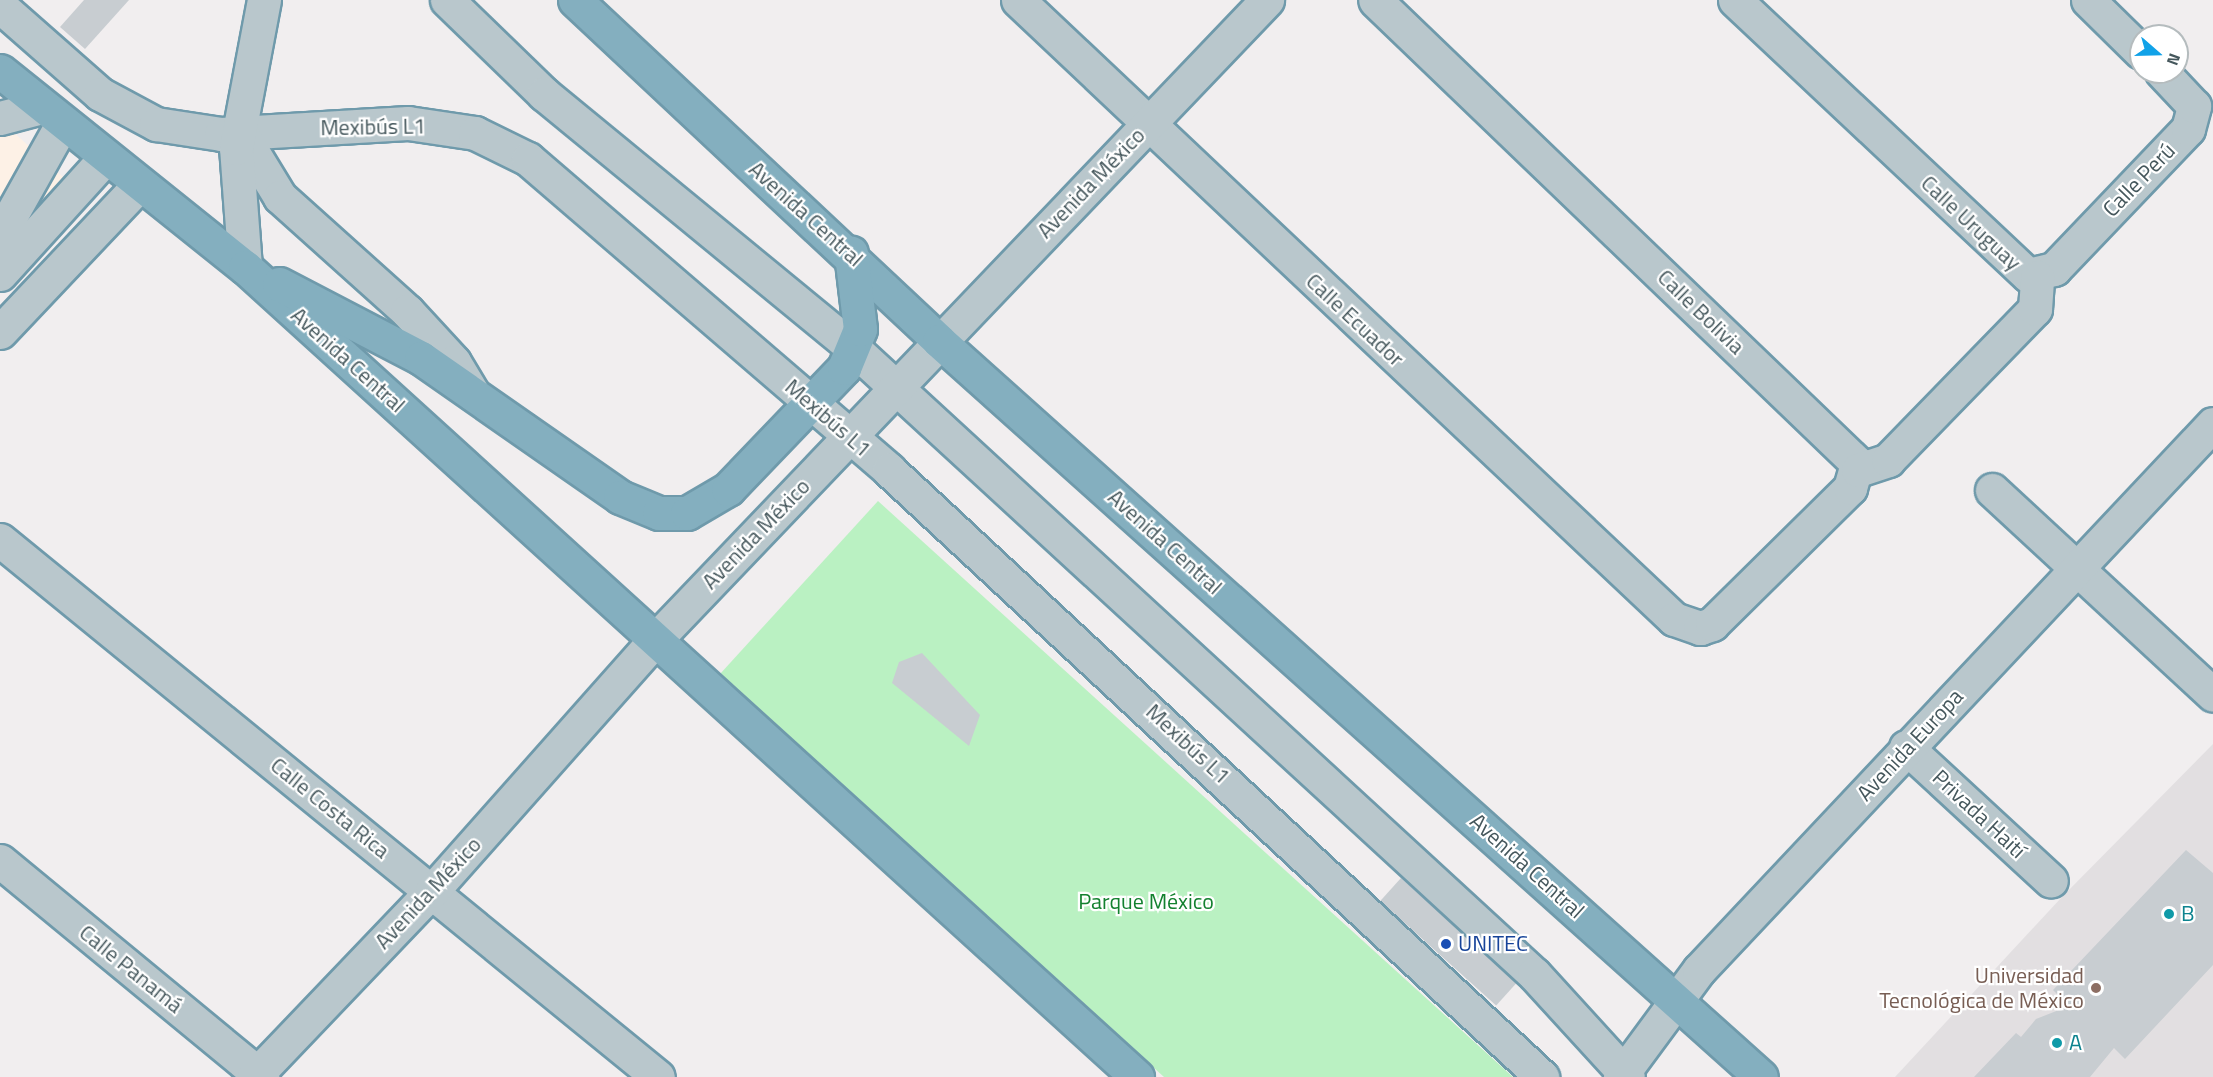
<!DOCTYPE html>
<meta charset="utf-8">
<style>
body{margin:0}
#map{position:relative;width:2213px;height:1077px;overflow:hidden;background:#f1eeef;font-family:"Titillium Web",sans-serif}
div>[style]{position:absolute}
.commercial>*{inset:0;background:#fdf1e6}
.education>*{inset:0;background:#e2dfe1}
.green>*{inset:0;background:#baf1c2}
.building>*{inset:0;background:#c8cdd1;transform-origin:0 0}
.roads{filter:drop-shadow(2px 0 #6f9aab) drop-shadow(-2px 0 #6f9aab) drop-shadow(0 2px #6f9aab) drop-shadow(0 -2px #6f9aab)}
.minor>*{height:33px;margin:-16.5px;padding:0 16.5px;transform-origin:16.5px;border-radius:16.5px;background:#b9c7cc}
.highway>*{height:33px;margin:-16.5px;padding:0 16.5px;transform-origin:16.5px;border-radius:16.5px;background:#84afbf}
.dots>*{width:16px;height:16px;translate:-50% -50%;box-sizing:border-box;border:3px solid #fff;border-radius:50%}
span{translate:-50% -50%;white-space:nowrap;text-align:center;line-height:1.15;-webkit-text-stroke:4.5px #fff;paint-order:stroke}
.street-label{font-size:22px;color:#45575c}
.park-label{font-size:22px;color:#13812f}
.culture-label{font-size:22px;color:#0d838f}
.left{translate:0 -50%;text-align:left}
.transit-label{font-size:22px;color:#164399}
.education-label{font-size:22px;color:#785e54}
.right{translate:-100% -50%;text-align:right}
.north{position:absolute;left:2129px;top:24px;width:60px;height:60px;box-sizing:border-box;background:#fff;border:2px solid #b5bcbe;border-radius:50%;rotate:110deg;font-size:16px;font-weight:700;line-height:24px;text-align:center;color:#45575c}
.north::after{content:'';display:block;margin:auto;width:21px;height:27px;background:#11a2e8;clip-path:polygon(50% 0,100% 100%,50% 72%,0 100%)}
</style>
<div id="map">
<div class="commercial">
<i style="clip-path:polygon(0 120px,85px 197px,0 290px)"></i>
</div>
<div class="education">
<i style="clip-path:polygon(2213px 744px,2213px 1077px,1895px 1077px,2061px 898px)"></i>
</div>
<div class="green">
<i style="clip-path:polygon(878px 501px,1513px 1077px,1164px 1077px,720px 674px)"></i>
</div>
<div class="building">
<i style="clip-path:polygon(84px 0,129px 0,85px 49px,60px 27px)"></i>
<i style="clip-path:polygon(922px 653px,980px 715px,969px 746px,892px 683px,899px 662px)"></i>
<i style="clip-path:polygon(2186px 850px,2213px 873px,2213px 965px,2125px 1059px,2114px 1048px,2090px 1077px,1974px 1077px,2016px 1033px,2021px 1037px,2036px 1019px,2069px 1006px,2053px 990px)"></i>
<i style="left:1401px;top:878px;width:156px;height:31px;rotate:42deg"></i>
</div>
<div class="roads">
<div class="minor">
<i style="left:447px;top:0;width:135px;rotate:44.1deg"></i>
<i style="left:544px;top:94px;width:401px;rotate:39.4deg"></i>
<i style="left:854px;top:349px;width:924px;rotate:42.59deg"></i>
<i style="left:1534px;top:974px;width:139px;rotate:47.6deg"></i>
<i style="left:1018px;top:0;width:902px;rotate:43.34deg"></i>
<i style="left:1674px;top:619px;width:28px;rotate:19deg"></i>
<i style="left:1700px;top:628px;width:13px;rotate:-18deg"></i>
<i style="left:1712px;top:624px;width:194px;rotate:-44.6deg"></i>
<i style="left:1850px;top:488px;width:26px;rotate:-74deg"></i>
<i style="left:1857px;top:463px;width:668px;rotate:-136.15deg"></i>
<i style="left:1735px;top:0;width:402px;rotate:43.2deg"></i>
<i style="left:2028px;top:275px;width:27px;rotate:-13deg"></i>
<i style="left:2054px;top:269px;width:194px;rotate:-46.3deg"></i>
<i style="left:2188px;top:129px;width:24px;rotate:-75deg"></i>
<i style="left:2194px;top:106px;width:47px;rotate:-133.3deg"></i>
<i style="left:2088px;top:0;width:74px;rotate:44.5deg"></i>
<i style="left:0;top:6px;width:133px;rotate:41.3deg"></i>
<i style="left:100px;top:94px;width:64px;rotate:28.2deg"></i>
<i style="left:156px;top:124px;width:66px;rotate:8.7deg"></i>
<i style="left:221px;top:134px;width:187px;rotate:-3.4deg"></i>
<i style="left:408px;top:123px;width:68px;rotate:8.5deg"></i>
<i style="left:475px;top:133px;width:59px;rotate:26.1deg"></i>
<i style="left:528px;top:159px;width:476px;rotate:40.7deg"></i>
<i style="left:889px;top:470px;width:892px;rotate:42.91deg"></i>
<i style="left:0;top:118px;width:43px;rotate:-14.7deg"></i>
<i style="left:241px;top:133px;width:75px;rotate:58.6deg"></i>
<i style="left:280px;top:197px;width:171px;rotate:41.9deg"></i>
<i style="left:407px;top:311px;width:69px;rotate:47.3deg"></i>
<i style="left:454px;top:362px;width:37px;rotate:59deg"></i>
<i style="left:0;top:235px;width:127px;rotate:-60.8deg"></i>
<i style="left:245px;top:267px;width:119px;rotate:-94.3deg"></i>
<i style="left:236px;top:148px;width:151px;rotate:-79.3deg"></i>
<i style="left:0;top:274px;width:156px;rotate:-47.8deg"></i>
<i style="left:0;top:332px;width:201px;rotate:-46.6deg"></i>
<i style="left:1858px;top:470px;width:32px;rotate:-18deg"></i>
<i style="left:1888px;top:460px;width:211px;rotate:-45.8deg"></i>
<i style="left:2035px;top:309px;width:32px;rotate:-86deg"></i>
<i style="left:1992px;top:490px;width:301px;rotate:42.8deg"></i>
<i style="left:0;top:540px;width:849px;rotate:39.22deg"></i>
<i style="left:1906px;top:747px;width:197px;rotate:42.7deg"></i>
<i style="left:0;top:861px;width:340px;rotate:39.5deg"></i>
<i style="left:254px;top:1077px;width:257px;rotate:-46.3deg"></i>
<i style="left:432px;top:891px;width:339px;rotate:-48.4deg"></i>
<i style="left:657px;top:638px;width:883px;rotate:-46.29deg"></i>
<i style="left:1620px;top:1077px;width:133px;rotate:-53.6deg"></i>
<i style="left:1699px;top:970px;width:750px;rotate:-46.73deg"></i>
</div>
<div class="highway">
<i style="left:575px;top:0;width:499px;rotate:43.1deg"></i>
<i style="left:939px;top:341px;width:1103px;rotate:41.84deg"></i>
<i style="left:0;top:71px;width:314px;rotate:38.7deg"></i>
<i style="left:245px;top:267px;width:1205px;rotate:42.24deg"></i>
<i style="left:279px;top:284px;width:160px;rotate:27.5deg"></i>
<i style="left:421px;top:358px;width:243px;rotate:34.9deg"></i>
<i style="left:620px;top:497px;width:42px;rotate:22.3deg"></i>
<i style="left:659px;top:513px;width:28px"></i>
<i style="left:687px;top:513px;width:48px;rotate:-30.3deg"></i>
<i style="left:728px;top:489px;width:168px;rotate:-46.2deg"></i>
<i style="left:844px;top:368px;width:42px;rotate:-67.7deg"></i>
<i style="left:860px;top:329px;width:77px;rotate:-96.8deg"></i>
</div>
</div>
<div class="dots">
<i style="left:2169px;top:914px;background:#0f9aa8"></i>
<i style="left:1446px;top:944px;background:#1a4fb4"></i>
<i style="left:2096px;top:988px;background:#8d6e63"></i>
<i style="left:2057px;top:1043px;background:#0f9aa8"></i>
</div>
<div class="street-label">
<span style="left:373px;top:127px;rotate:-1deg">Mexibús L1</span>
<span style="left:2139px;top:180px;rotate:-46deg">Calle Perú</span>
<span style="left:1091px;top:183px;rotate:-46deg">Avenida México</span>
<span style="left:806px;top:214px;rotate:42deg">Avenida Central</span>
<span style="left:1971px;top:223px;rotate:43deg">Calle Uruguay</span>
<span style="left:1701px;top:312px;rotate:44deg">Calle Bolivia</span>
<span style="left:1355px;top:320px;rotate:43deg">Calle Ecuador</span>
<span style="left:348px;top:360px;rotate:42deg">Avenida Central</span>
<span style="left:828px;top:418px;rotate:41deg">Mexibús L1</span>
<span style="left:756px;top:534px;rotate:-46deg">Avenida México</span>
<span style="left:1165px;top:542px;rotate:42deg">Avenida Central</span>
<span style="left:1188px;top:744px;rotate:43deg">Mexibús L1</span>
<span style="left:1910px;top:745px;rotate:-47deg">Avenida Europa</span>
<span style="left:330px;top:808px;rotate:39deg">Calle Costa Rica</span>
<span style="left:1979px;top:814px;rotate:43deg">Privada Haití</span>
<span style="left:1527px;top:866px;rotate:42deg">Avenida Central</span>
<span style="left:428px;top:893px;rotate:-47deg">Avenida México</span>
<span style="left:131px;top:969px;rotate:39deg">Calle Panamá</span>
</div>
<div class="park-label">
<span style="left:1146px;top:902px">Parque México</span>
</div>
<div class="culture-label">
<span class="left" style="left:2181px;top:914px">B</span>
<span class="left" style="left:2069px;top:1043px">A</span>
</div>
<div class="transit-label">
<span class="left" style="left:1458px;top:944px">UNITEC</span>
</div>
<div class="education-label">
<span class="right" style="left:2084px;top:988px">Universidad<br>Tecnológica de México</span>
</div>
<div class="north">N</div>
</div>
